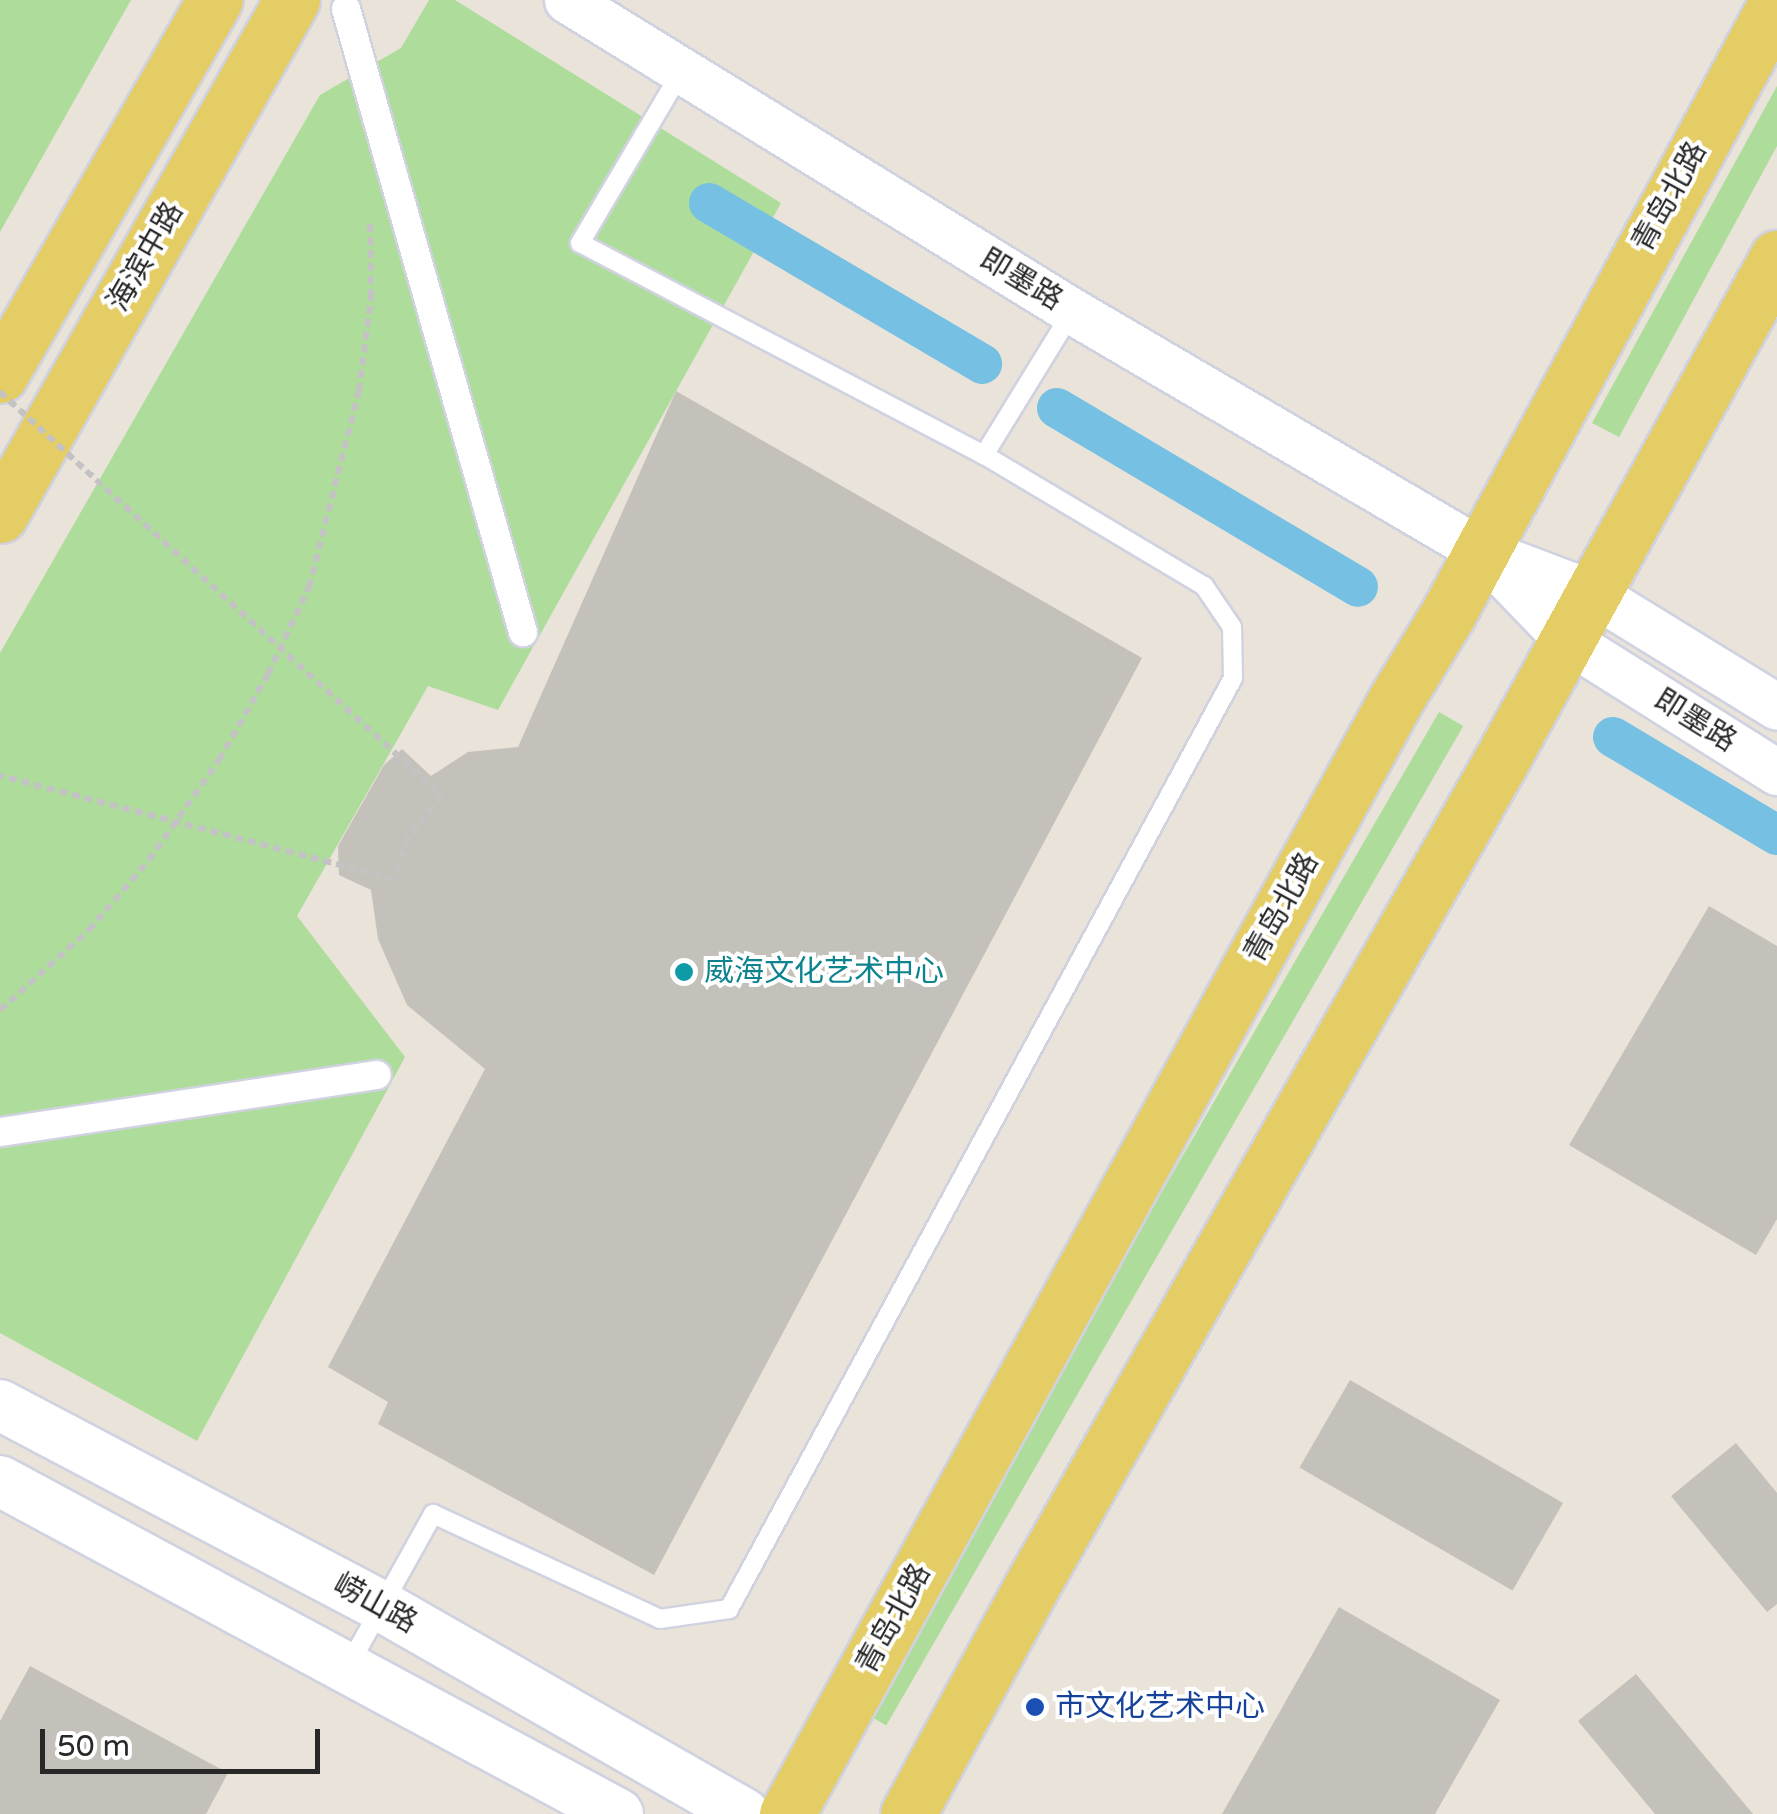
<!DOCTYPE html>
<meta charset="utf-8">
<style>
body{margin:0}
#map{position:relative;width:1777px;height:1814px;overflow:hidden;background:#e9e3da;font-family:"Varela Round","Noto Sans SC",sans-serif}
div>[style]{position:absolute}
.green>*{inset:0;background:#addc9b;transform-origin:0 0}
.canal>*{height:40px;margin:-20px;padding:0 20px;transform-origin:20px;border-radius:20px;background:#75c0e3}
.building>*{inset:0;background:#c4c0ba;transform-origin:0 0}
.path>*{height:6px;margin-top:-3px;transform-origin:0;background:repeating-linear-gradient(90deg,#c3c3c3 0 8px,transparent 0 13px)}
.roads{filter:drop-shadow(2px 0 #d0d2e0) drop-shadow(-2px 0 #d0d2e0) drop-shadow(0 2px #d0d2e0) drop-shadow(0 -2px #d0d2e0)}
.service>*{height:18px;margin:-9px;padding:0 9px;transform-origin:9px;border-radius:9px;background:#fff}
.pedestrian>*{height:28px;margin:-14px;padding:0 14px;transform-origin:14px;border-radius:14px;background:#fff}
.tertiary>*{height:45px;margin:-22.5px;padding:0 22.5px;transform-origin:22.5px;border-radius:22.5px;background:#fff}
.secondary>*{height:50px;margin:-25px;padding:0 25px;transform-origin:25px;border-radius:25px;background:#fff}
.primary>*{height:55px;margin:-27.5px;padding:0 27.5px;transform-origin:27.5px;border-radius:27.5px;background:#e4cd64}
.path-bridge>*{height:6px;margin-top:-3px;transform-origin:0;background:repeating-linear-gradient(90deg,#c3c3c3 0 8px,transparent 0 13px)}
.dots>*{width:28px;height:28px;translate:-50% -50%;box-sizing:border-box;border:5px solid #fff;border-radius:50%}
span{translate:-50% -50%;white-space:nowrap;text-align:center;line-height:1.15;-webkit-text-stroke:8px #fff;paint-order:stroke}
.street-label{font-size:30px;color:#282828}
.culture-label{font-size:30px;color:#0d838f}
.left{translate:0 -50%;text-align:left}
.transit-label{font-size:30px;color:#164399}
.scale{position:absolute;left:40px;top:1729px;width:280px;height:45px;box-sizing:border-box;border:5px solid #282828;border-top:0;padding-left:12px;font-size:30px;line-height:35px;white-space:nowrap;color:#282828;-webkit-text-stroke:8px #fff;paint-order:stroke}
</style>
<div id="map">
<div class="green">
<i style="clip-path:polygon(0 0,131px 0,0 232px)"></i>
<i style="clip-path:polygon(429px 0,455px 0,781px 203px,498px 710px,428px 686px,297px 916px,405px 1057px,197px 1441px,0 1333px,0 653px,320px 95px,401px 48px)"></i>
<i style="clip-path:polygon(1777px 86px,1777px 146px,1619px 437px,1592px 423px)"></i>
<i style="left:1439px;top:712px;width:28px;height:1154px;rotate:30deg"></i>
</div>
<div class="canal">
<i style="left:709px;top:203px;width:317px;rotate:30.5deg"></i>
<i style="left:1057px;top:408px;width:350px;rotate:30.7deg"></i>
<i style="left:1613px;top:737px;width:191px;rotate:30.9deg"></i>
</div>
<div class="building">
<i style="clip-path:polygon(676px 391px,1142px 658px,654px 1575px,378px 1424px,388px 1402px,328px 1367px,485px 1069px,407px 1005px,378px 939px,371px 890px,339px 875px,338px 846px,384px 765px,402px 749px,431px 776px,468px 752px,518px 747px)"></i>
<i style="clip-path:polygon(1709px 906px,1777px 946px,1777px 1219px,1756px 1255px,1569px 1145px)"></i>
<i style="left:1350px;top:1380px;width:246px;height:101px;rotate:30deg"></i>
<i style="clip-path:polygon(1736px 1443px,1777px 1493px,1777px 1604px,1767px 1612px,1671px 1496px)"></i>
<i style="clip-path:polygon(1339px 1607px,1500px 1700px,1435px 1814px,1222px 1814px)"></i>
<i style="clip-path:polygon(30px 1666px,228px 1773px,206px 1814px,0 1814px,0 1721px)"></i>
<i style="clip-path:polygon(1636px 1674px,1753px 1814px,1655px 1814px,1578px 1721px)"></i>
</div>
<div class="path">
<i style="left:0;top:1010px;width:120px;rotate:-42deg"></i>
<i style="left:89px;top:930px;width:92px;rotate:-49.4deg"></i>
<i style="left:149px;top:860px;width:122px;rotate:-55deg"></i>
<i style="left:219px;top:760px;width:99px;rotate:-60.3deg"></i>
<i style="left:268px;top:674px;width:96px;rotate:-64.8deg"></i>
<i style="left:309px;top:587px;width:202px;rotate:-75.7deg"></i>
<i style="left:359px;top:391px;width:95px;rotate:-82.7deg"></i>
<i style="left:371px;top:297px;width:77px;rotate:-90.7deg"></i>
</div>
<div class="roads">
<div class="service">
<i style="left:984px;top:455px;width:168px;rotate:-58.4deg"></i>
<i style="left:349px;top:1665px;width:173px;rotate:-60.9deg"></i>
<i style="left:433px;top:1514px;width:250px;rotate:24.8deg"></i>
<i style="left:660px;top:1619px;width:70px;rotate:-8.2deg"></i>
<i style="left:729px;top:1609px;width:1059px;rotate:-61.57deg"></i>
<i style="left:1233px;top:678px;width:51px;rotate:-91.1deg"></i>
<i style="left:1232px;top:627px;width:50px;rotate:-124.3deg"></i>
<i style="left:1204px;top:586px;width:256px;rotate:-149.2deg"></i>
<i style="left:984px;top:455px;width:456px;rotate:-152.3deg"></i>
<i style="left:580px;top:243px;width:199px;rotate:-59.4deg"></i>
</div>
<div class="pedestrian">
<i style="left:346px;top:9px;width:648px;rotate:74.14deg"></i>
<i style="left:0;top:1132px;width:381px;rotate:-8.6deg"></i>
</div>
<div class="tertiary">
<i style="left:567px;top:0;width:593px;rotate:31.63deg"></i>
<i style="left:1072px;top:311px;width:474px;rotate:30.4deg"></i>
<i style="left:1481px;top:551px;width:119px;rotate:20.7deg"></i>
<i style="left:1592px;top:593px;width:217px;rotate:31.6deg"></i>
<i style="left:1489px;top:559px;width:112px;rotate:46.1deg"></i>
<i style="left:1567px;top:640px;width:248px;rotate:32.2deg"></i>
</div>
<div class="secondary">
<i style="left:0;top:1405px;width:433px;rotate:27.8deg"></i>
<i style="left:383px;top:1607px;width:416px;rotate:29.8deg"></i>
<i style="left:0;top:1481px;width:702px;rotate:28.32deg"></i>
</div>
<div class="primary">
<i style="left:0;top:375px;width:432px;rotate:-60.2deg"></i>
<i style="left:0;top:515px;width:592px;rotate:-60.45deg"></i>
<i style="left:787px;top:1814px;width:1268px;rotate:-61.35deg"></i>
<i style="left:1395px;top:701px;width:102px;rotate:-58.7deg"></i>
<i style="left:1448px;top:614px;width:695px;rotate:-61.74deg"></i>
<i style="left:908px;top:1814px;width:256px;rotate:-61.5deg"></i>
<i style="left:1030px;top:1589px;width:953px;rotate:-60.37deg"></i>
<i style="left:1501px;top:761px;width:574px;rotate:-61.25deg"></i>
</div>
</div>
<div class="path-bridge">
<i style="left:0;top:392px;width:597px;rotate:42.42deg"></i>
<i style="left:441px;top:795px;width:56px;rotate:127.7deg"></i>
<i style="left:407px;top:839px;width:42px;rotate:108deg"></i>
<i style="left:394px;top:879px;width:407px;rotate:-165.3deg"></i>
</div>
<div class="dots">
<i style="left:684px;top:972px;background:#0f9aa8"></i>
<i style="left:1035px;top:1707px;background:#1a4fb4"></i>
</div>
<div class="street-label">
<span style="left:1670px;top:197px;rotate:-61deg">青岛北路</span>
<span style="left:146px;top:257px;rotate:-60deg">海滨中路</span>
<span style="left:1021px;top:280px;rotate:31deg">即墨路</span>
<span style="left:1695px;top:721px;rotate:32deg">即墨路</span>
<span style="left:1282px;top:908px;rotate:-61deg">青岛北路</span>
<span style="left:375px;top:1604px;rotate:29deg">崂山路</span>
<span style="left:894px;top:1619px;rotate:-61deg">青岛北路</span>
</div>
<div class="culture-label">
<span class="left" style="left:704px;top:972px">威海文化艺术中心</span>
</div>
<div class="transit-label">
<span class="left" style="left:1055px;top:1707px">市文化艺术中心</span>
</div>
<div class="scale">50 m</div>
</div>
